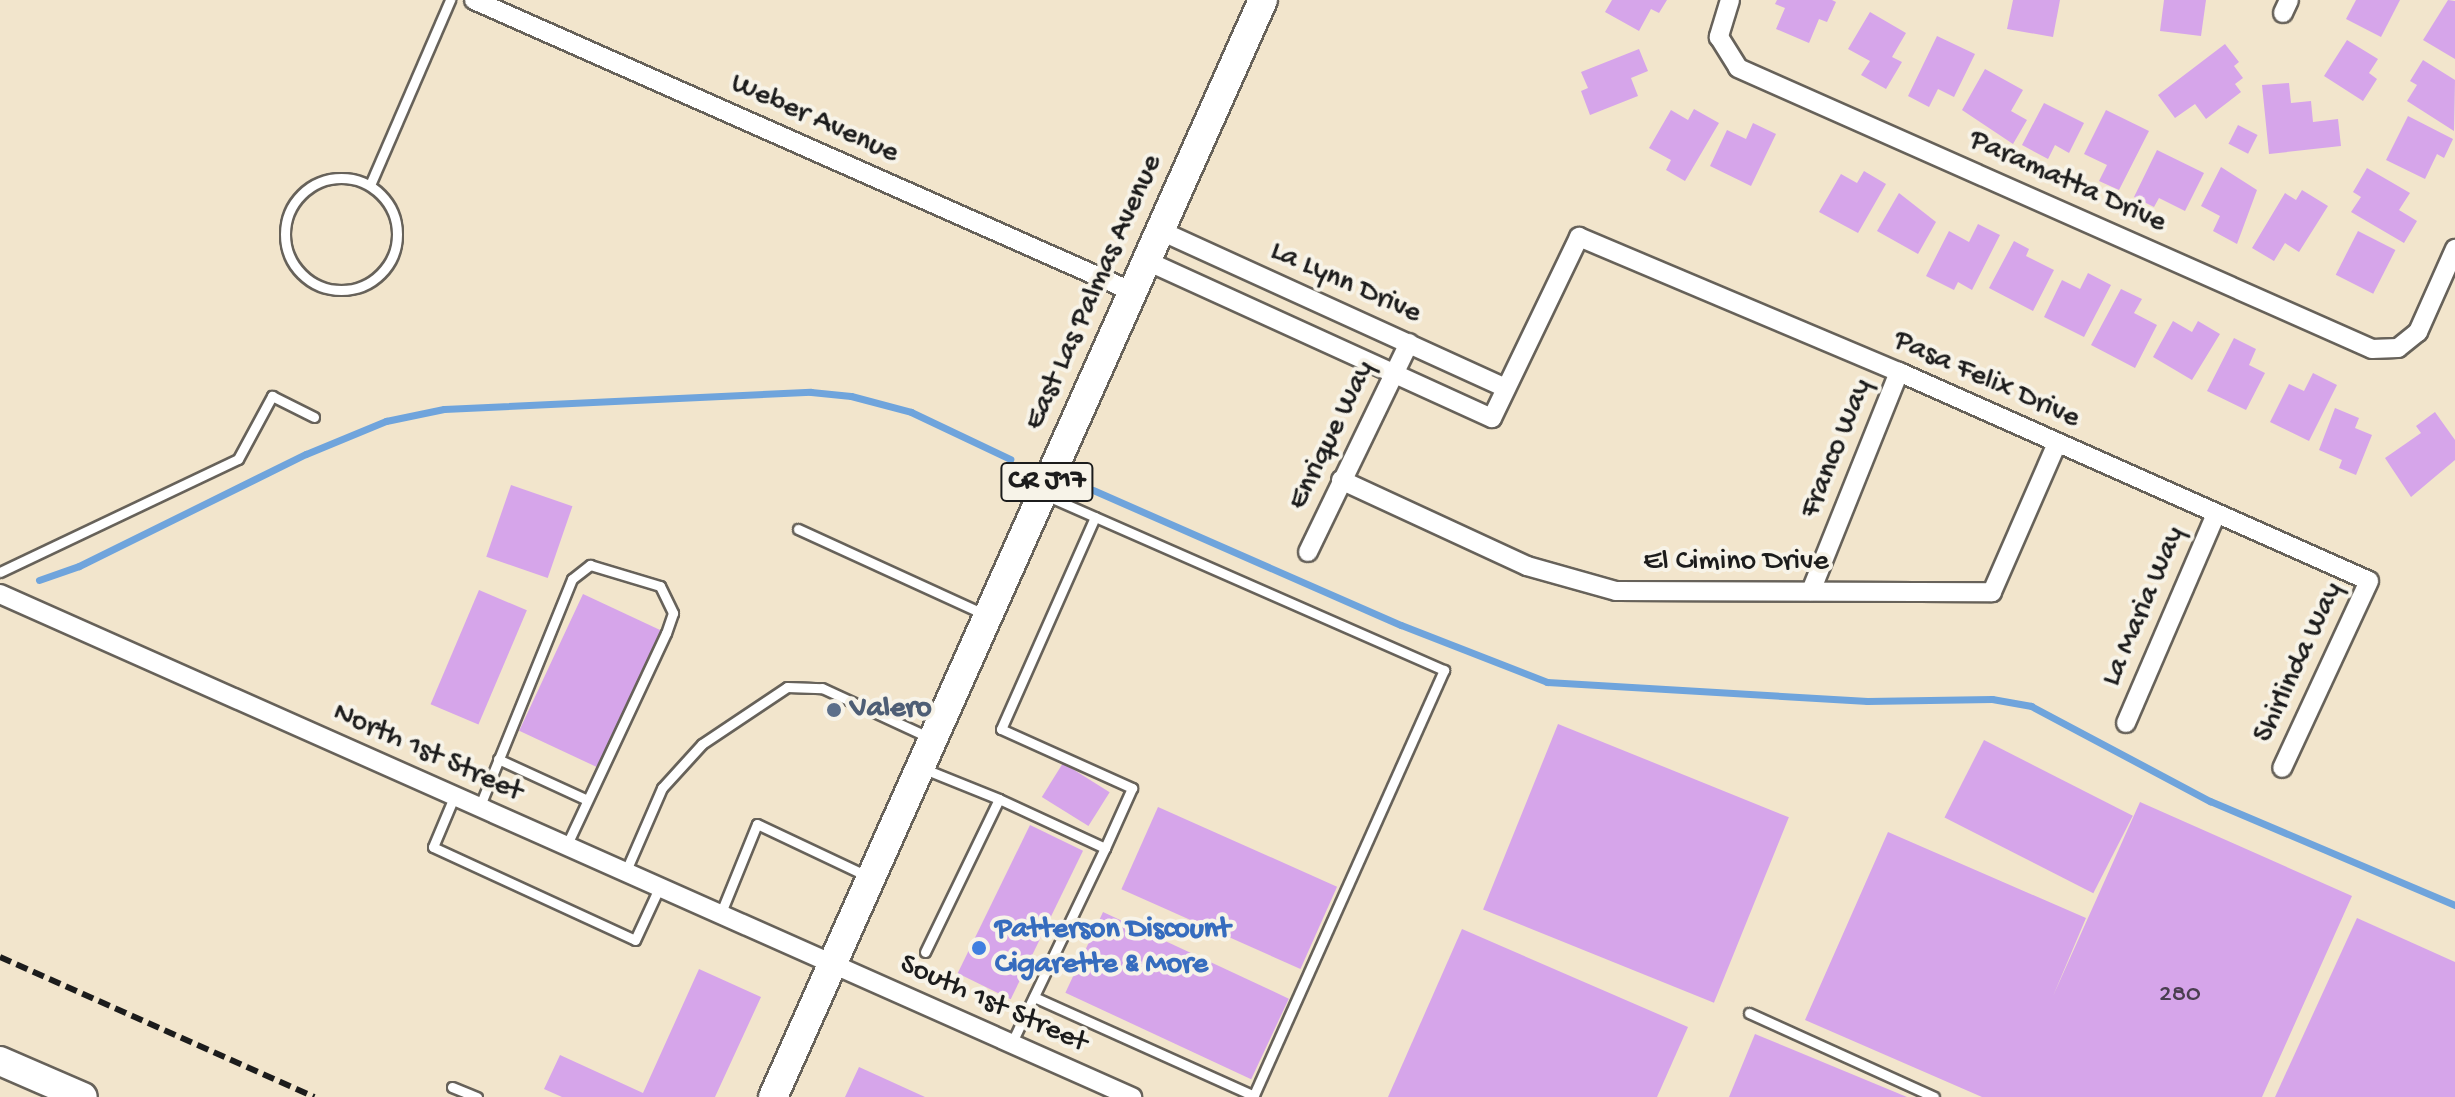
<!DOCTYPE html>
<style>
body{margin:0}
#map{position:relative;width:2455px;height:1097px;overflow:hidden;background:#f2e5cc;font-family:"Gochi Hand",sans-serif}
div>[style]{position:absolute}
.stream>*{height:7px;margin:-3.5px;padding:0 3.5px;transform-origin:3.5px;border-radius:3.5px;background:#6fa4dc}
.building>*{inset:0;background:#d6a5ea;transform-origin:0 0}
.roads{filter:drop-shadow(2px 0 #67625a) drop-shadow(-2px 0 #67625a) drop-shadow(0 2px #67625a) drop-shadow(0 -2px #67625a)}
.service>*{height:9px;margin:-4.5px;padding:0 4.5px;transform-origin:4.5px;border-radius:4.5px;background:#fff}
.service>.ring{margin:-4.5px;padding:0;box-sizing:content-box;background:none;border:9px solid #fff;border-radius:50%}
.minor>*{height:18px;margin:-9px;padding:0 9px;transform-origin:9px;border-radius:9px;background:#fff}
.primary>*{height:28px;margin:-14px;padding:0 14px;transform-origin:14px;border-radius:14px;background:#fff}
.rail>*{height:6px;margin-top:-3px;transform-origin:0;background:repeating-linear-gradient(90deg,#1c1c1c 0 12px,transparent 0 18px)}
.dots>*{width:22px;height:22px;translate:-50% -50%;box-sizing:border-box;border:4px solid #f7f3e8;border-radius:50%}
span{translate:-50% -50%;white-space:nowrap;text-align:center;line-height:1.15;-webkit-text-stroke:8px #f7f3e8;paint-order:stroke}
.number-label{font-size:26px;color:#4a3e50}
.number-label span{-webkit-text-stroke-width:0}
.shield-label span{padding:2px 6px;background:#f7f3e8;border:2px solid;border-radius:6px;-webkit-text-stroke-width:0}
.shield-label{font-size:28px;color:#1c1c1c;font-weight:700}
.street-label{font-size:30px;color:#1c1c1c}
.service-label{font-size:30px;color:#4e5e75;font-weight:700}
.left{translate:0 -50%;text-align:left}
.shop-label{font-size:30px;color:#366cbe;font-weight:700}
</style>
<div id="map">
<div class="stream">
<i style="left:1093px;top:490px;width:336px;rotate:23.7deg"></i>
<i style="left:1401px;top:625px;width:157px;rotate:21.3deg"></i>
<i style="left:1547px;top:682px;width:321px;rotate:3.4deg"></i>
<i style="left:1867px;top:701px;width:125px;rotate:-0.9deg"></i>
<i style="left:1992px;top:699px;width:40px;rotate:10deg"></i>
<i style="left:2031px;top:706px;width:203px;rotate:28deg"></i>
<i style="left:2210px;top:801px;width:266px;rotate:23deg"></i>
<i style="left:39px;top:580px;width:42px;rotate:-19.3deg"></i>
<i style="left:79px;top:566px;width:253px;rotate:-26.3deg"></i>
<i style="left:306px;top:454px;width:87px;rotate:-22.4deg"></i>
<i style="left:386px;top:421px;width:59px;rotate:-11.7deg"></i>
<i style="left:444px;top:409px;width:367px;rotate:-2.7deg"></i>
<i style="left:811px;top:392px;width:40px;rotate:5.7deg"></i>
<i style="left:851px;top:396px;width:62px;rotate:14.9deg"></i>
<i style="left:911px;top:412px;width:110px;rotate:25.4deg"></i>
</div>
<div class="building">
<i style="clip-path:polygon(1612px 0,1667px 0,1659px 13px,1651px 9px,1639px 31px,1605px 12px)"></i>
<i style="clip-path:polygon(1777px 0,1832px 0,1836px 2px,1827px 22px,1819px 19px,1809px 43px,1776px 29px,1785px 8px,1775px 4px)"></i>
<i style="clip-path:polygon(2013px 0,2060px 0,2053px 37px,2007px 29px)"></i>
<i style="clip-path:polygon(2164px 0,2206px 0,2201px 36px,2160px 31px)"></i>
<i style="clip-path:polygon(2356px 0,2400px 0,2381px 37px,2346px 19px)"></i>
<i style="clip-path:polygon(2448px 0,2455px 1px,2455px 59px,2423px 40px)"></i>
<i style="clip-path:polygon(1870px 12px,1906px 33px,1892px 57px,1902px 62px,1886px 89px,1861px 75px,1870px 61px,1848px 49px)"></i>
<i style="clip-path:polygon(1937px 36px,1975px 54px,1954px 97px,1938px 89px,1929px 107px,1908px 96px)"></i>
<i style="clip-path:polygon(2347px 40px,2378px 59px,2369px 73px,2377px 79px,2363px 101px,2324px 76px)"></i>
<i style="clip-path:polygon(2225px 44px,2239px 62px,2234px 66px,2243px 78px,2235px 84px,2241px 92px,2206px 119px,2195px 104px,2175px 118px,2158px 95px)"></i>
<i style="clip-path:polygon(1639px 49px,1648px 71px,1631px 78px,1638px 96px,1590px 115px,1581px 91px,1588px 88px,1581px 72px)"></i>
<i style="clip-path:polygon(2423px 60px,2455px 80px,2454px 131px,2407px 101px,2417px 85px,2410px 81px)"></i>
<i style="clip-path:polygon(1985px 69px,2023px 90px,2011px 111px,2027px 120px,2013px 144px,1962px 110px)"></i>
<i style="clip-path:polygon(2289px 83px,2291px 103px,2311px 101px,2313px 122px,2338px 119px,2341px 146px,2269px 154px,2262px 85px)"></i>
<i style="clip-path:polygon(2044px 103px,2084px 123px,2069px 153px,2055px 145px,2048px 159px,2022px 145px)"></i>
<i style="clip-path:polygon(1694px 109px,1719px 123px,1685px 181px,1666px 170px,1671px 160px,1649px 148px,1671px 110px,1688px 120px)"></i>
<i style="clip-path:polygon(2106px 110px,2149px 131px,2119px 190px,2099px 181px,2107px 165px,2084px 154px)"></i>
<i style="clip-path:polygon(2408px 116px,2453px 139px,2444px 158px,2437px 154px,2425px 179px,2386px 160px)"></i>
<i style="clip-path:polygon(1753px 123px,1776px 134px,1751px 186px,1710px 166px,1727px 130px,1746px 139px)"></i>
<i style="left:2238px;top:125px;width:22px;height:21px;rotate:27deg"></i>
<i style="clip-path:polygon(2157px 150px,2204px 173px,2185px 211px,2159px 198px,2154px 207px,2134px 197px)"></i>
<i style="clip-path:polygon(2221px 167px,2257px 190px,2237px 244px,2213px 231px,2220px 216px,2201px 206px)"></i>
<i style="clip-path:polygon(2367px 168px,2410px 193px,2399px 210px,2417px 221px,2404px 243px,2351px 212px,2361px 197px,2353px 192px)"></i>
<i style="clip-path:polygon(1864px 171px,1886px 184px,1858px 233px,1819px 212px,1841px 174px,1857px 183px)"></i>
<i style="clip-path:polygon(2302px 190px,2328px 206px,2299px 252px,2285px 243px,2274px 261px,2252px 248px,2285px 193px,2296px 200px)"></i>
<i style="clip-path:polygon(1899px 193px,1936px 222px,1918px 254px,1877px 231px)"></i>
<i style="clip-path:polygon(1978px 224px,2000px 235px,1972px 290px,1958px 282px,1954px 290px,1926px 276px,1949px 231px,1969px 242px)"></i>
<i style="left:2358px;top:231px;width:42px;height:49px;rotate:27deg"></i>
<i style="clip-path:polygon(2014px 241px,2029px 249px,2026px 256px,2054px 270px,2033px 311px,1989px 288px)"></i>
<i style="clip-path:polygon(2088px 273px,2111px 285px,2084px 337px,2044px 317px,2062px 280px,2080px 289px)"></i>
<i style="clip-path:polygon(2121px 289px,2142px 299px,2134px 313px,2157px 325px,2135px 368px,2091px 345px)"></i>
<i style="clip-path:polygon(2173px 321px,2192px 332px,2198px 321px,2220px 334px,2192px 380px,2153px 357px)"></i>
<i style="clip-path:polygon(2234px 338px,2256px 349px,2249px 365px,2265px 373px,2246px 410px,2207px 391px)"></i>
<i style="clip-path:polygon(2313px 373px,2337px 385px,2309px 441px,2270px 422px,2289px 384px,2304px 391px)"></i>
<i style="clip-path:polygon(2335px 408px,2359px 418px,2355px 428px,2372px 435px,2356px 475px,2339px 468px,2342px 460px,2319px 450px)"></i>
<i style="clip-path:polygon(2435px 412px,2455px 440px,2455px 460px,2411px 497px,2385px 458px,2421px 433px,2416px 426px)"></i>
<i style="left:511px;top:485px;width:65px;height:76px;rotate:19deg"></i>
<i style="left:479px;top:590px;width:52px;height:124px;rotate:23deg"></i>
<i style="left:583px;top:594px;width:88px;height:151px;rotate:25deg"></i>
<i style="left:1558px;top:724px;width:249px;height:200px;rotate:22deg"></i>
<i style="left:1984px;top:740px;width:167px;height:87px;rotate:27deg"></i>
<i style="left:1063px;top:763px;width:55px;height:40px;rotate:32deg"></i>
<i style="clip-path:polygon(2140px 802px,2352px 896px,2262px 1097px,1982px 1097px,1805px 1020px,1888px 832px,2086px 918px,2053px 996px)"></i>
<i style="left:1158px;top:807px;width:196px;height:90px;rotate:24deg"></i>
<i style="left:1030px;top:825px;width:59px;height:165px;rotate:26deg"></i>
<i style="left:1103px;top:912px;width:205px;height:89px;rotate:25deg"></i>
<i style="clip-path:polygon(2357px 918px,2455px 962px,2455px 1097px,2275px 1097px)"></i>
<i style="clip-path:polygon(1462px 929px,1688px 1027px,1657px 1097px,1388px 1097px)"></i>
<i style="clip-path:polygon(699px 969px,761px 997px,715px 1097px,562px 1097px,544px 1089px,560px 1055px,643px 1093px)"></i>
<i style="clip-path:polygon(1755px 1034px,1907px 1097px,1729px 1097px)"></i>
<i style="clip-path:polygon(859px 1067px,925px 1097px,845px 1097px)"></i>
</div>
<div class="roads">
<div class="service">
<i class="ring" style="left:285px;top:178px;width:103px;height:103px"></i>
<i style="left:370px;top:185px;width:202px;rotate:-66.6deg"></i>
<i style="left:1045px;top:495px;width:436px;rotate:23.7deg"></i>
<i style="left:1444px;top:670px;width:468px;rotate:114.1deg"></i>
<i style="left:1095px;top:517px;width:232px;rotate:113.9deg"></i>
<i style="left:1001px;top:729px;width:144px;rotate:24.2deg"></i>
<i style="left:1132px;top:788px;width:66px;rotate:114.2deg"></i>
<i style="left:798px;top:529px;width:205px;rotate:24.6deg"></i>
<i style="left:0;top:572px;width:263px;rotate:-25.4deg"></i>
<i style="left:238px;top:459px;width:72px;rotate:-61.6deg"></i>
<i style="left:272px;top:396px;width:47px;rotate:26.6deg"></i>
<i style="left:498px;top:759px;width:98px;rotate:24.7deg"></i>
<i style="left:922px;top:768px;width:83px;rotate:21.9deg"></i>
<i style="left:999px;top:799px;width:170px;rotate:115.8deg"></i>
<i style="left:454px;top:797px;width:54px;rotate:112.8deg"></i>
<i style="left:433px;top:847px;width:222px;rotate:24.7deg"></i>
<i style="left:635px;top:940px;width:57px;rotate:-65.2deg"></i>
<i style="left:999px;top:799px;width:117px;rotate:24.8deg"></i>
<i style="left:1105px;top:848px;width:217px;rotate:115.6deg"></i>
<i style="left:479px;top:808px;width:247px;rotate:-67.9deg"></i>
<i style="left:572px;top:579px;width:23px;rotate:-38deg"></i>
<i style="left:590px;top:565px;width:73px;rotate:16.7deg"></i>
<i style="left:660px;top:586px;width:30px;rotate:64deg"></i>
<i style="left:673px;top:613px;width:21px;rotate:109deg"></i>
<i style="left:666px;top:633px;width:235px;rotate:115.1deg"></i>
<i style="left:625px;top:873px;width:93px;rotate:-66.5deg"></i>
<i style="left:662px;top:788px;width:59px;rotate:-47.7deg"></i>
<i style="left:702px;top:744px;width:102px;rotate:-33.8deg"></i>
<i style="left:787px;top:687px;width:35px;rotate:2deg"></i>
<i style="left:822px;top:688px;width:119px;rotate:24.8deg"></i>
<i style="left:720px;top:915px;width:98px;rotate:-67.9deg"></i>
<i style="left:757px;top:824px;width:122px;rotate:25.3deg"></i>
<i style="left:1034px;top:997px;width:241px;rotate:24.2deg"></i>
<i style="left:1749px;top:1013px;width:203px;rotate:24.4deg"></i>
<i style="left:452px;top:1087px;width:27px;rotate:22deg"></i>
</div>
<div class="minor">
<i style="left:474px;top:0;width:719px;rotate:23.89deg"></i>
<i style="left:1730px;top:0;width:39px;rotate:107deg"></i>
<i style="left:1719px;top:37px;width:36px;rotate:58deg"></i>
<i style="left:1738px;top:68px;width:693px;rotate:23.9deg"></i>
<i style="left:2372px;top:349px;width:26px;rotate:-2deg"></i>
<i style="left:2398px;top:348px;width:26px;rotate:-39deg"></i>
<i style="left:2418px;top:332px;width:91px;rotate:-66deg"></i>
<i style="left:2283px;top:13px;width:14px;rotate:-65deg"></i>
<i style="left:1161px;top:231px;width:379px;rotate:24.5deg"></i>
<i style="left:1147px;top:261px;width:379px;rotate:24.5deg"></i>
<i style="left:1492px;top:418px;width:201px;rotate:-64.3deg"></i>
<i style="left:1579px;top:237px;width:347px;rotate:22.9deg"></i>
<i style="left:1899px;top:372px;width:514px;rotate:23.97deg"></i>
<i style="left:2369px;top:581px;width:206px;rotate:114.9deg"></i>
<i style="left:1341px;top:480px;width:205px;rotate:24.8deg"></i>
<i style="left:1527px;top:566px;width:92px;rotate:15.7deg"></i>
<i style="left:1616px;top:591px;width:376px;rotate:0.2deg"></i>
<i style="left:1992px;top:592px;width:163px;rotate:-66.4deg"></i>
<i style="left:1308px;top:552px;width:232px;rotate:-64.2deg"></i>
<i style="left:1811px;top:591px;width:236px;rotate:-68.1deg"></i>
<i style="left:0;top:594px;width:1239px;rotate:23.96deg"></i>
<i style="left:2126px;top:723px;width:228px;rotate:-66.7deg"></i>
</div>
<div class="primary">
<i style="left:0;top:1061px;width:90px;rotate:23.4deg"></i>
<i style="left:773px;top:1097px;width:1201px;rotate:-65.93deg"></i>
</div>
</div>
<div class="rail">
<i style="left:0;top:957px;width:344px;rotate:24deg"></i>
</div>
<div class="dots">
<i style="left:834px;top:710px;background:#5c6f8a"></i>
<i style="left:979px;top:948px;background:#3f7fe0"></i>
</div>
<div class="number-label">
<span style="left:2180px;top:996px">280</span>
</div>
<div class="shield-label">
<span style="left:1047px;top:482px">CR J17</span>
</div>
<div class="street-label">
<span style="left:814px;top:120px;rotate:24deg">Weber Avenue</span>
<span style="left:2067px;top:183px;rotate:24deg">Paramatta Drive</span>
<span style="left:1345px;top:284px;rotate:24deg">La Lynn Drive</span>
<span style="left:1095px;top:293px;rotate:-66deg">East Las Palmas Avenue</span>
<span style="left:1986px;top:381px;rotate:24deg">Pasa Felix Drive</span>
<span style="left:1333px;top:436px;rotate:-64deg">Enrique Way</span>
<span style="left:1838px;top:449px;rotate:-68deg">Franco Way</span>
<span style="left:1736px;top:563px">El Cimino Drive</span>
<span style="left:2145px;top:607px;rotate:-67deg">La Maria Way</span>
<span style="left:2300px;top:663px;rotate:-65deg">Shirlinda Way</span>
<span style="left:427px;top:754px;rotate:24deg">North 1st Street</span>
<span style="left:993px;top:1005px;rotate:24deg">South 1st Street</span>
</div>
<div class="service-label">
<span class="left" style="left:850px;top:710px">Valero</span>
</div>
<div class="shop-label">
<span class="left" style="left:995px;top:948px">Patterson Discount<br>Cigarette &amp; More</span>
</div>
</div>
